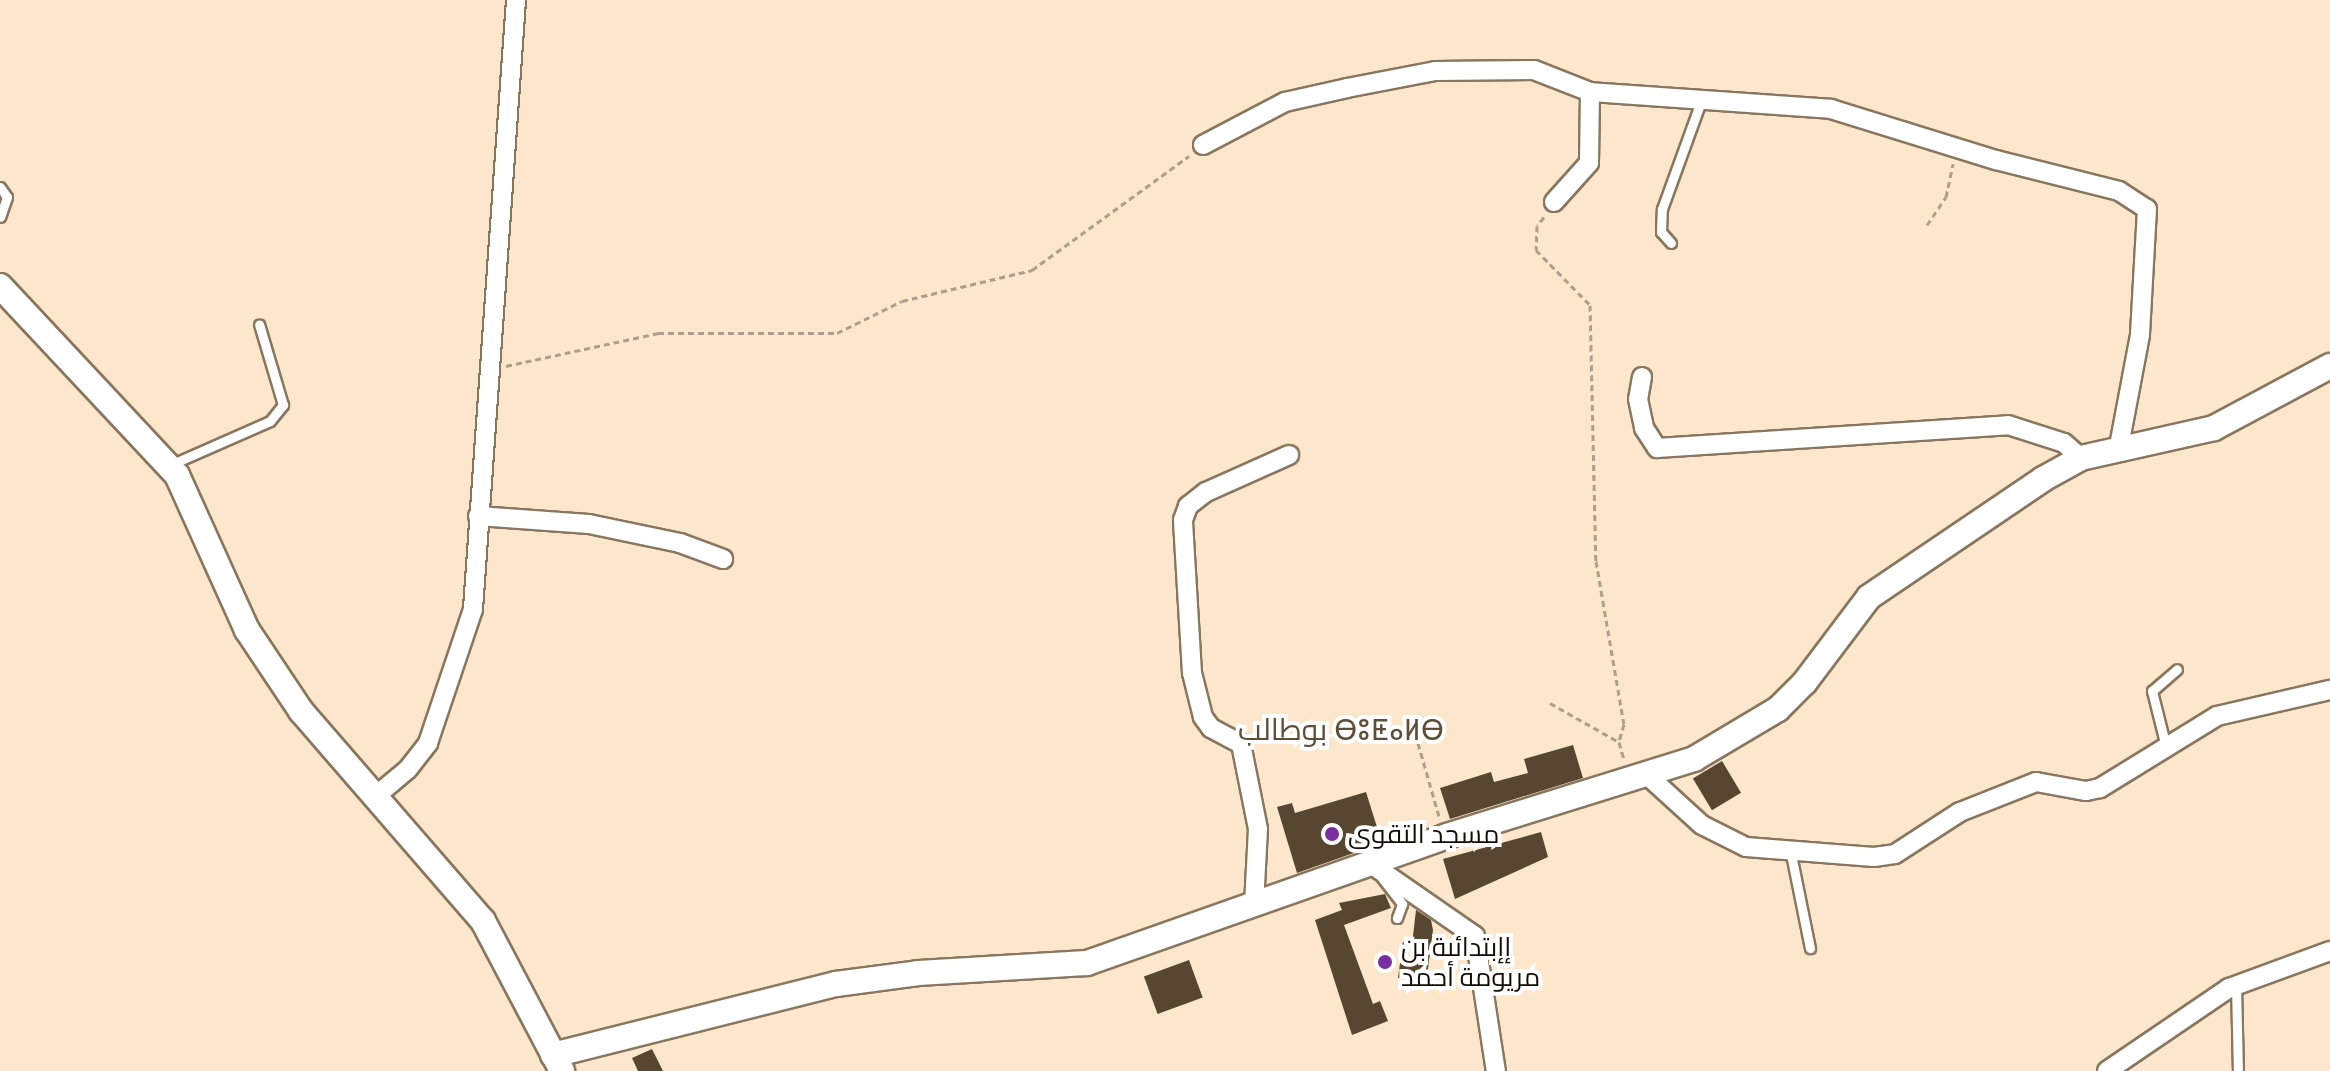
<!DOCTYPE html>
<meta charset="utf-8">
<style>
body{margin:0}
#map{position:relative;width:2330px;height:1071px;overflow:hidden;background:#fce7cd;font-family:Ubuntu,Cairo,"Noto Sans Tifinagh",sans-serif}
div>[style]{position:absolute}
.building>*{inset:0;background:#574630;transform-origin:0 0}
.path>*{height:3px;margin-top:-1.5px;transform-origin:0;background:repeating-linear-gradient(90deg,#ae9e8a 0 6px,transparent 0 10px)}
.roads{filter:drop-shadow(2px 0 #89765f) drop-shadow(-2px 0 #89765f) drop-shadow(0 2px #89765f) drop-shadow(0 -2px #89765f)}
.lane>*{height:9px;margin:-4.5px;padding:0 4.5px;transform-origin:4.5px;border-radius:4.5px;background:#fff}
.street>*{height:18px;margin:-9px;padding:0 9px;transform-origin:9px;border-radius:9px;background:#fff}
.secondary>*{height:24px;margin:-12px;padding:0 12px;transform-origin:12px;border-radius:12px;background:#fff}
.dots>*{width:22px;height:22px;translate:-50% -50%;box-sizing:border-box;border:4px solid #fff;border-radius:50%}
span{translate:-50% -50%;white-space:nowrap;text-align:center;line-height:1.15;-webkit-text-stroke:8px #fff;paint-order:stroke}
.poi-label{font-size:26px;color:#120c04}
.left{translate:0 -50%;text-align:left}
.quarter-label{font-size:30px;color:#5e4d37}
</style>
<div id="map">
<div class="building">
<i style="clip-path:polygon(1573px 745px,1583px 778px,1450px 819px,1440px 788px,1491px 772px,1494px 782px,1528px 773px,1524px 759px)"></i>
<i style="left:1722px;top:761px;width:37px;height:34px;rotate:59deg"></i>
<i style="clip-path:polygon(1366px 792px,1382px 843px,1297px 873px,1277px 807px,1292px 803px,1295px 813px)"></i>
<i style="clip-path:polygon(1541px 832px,1548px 857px,1455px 899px,1443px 859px)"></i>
<i style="clip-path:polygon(1385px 894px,1391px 908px,1344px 925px,1373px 1004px,1380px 1001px,1388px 1021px,1352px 1035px,1315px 920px,1342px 910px,1339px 903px)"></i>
<i style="clip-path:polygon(1416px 910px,1431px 920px,1433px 930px,1427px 976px,1398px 978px,1403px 941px,1410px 962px)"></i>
<i style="left:1189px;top:960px;width:40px;height:48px;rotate:70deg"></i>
<i style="clip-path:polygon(652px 1049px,663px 1071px,638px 1071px,632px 1058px)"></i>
</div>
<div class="path">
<i style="left:1544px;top:217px;width:11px;rotate:128deg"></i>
<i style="left:1537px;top:226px;width:24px;rotate:92deg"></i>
<i style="left:1536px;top:250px;width:77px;rotate:45.5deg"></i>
<i style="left:1590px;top:305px;width:256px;rotate:88.7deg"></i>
<i style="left:1596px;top:561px;width:165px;rotate:80.3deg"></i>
<i style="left:1624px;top:724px;width:19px;rotate:106deg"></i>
<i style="left:1927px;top:225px;width:34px;rotate:-56deg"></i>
<i style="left:1946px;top:197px;width:34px;rotate:-78deg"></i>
<i style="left:506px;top:366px;width:156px;rotate:-12.2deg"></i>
<i style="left:658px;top:333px;width:179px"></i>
<i style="left:837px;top:333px;width:72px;rotate:-26.2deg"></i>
<i style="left:902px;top:301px;width:134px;rotate:-13.4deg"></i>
<i style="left:1032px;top:270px;width:194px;rotate:-36deg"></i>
<i style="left:1550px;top:703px;width:79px;rotate:29.5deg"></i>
<i style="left:1619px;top:742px;width:18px;rotate:74deg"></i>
<i style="left:1418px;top:743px;width:76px;rotate:74deg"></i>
</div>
<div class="roads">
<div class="lane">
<i style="left:0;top:187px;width:12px;rotate:55deg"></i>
<i style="left:7px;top:197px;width:21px;rotate:109deg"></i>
<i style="left:1671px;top:243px;width:15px;rotate:-132deg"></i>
<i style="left:1661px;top:232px;width:23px;rotate:-88deg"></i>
<i style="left:1662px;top:209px;width:115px;rotate:-70.1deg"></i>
<i style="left:170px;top:465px;width:109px;rotate:-23.7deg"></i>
<i style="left:270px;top:421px;width:21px;rotate:-51deg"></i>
<i style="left:283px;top:405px;width:84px;rotate:-106.5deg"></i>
<i style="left:2166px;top:747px;width:58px;rotate:-104deg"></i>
<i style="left:2152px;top:691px;width:33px;rotate:-41deg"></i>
<i style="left:1791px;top:854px;width:96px;rotate:78.6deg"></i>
<i style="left:1382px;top:878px;width:33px;rotate:52deg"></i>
<i style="left:1402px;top:904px;width:15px;rotate:110deg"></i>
<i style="left:2236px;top:985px;width:86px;rotate:88.7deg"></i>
</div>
<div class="street">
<i style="left:1203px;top:145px;width:93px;rotate:-27.7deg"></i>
<i style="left:1285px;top:102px;width:64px;rotate:-12.7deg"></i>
<i style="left:1347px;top:88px;width:90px;rotate:-10.9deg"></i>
<i style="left:1435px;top:71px;width:99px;rotate:-0.6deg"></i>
<i style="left:1534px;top:70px;width:60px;rotate:21.4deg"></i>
<i style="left:1590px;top:92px;width:242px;rotate:4deg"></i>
<i style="left:1831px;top:109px;width:173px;rotate:17.2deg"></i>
<i style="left:1996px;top:160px;width:127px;rotate:14.1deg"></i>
<i style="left:2119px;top:191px;width:33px;rotate:33deg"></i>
<i style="left:2147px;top:209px;width:126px;rotate:93.2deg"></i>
<i style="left:2140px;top:335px;width:118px;rotate:100.7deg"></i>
<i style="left:1554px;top:202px;width:52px;rotate:-48.1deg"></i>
<i style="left:1589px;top:163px;width:71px;rotate:-89.2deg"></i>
<i style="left:1642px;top:377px;width:22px;rotate:100deg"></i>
<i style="left:1638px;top:399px;width:30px;rotate:78deg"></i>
<i style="left:1644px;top:428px;width:24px;rotate:57deg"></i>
<i style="left:1657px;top:448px;width:352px;rotate:-3.7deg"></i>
<i style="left:2008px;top:425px;width:59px;rotate:17.8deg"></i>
<i style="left:2064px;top:443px;width:23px;rotate:41deg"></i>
<i style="left:478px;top:516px;width:111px;rotate:4.1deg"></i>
<i style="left:589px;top:524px;width:93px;rotate:11.8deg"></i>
<i style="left:680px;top:543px;width:46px;rotate:20.4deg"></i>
<i style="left:1647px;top:775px;width:74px;rotate:42.3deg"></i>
<i style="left:1702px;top:825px;width:49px;rotate:26.6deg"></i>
<i style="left:1746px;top:847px;width:128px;rotate:4.5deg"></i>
<i style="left:1874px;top:857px;width:21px;rotate:-8deg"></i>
<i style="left:1895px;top:854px;width:77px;rotate:-32.9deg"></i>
<i style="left:1960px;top:812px;width:82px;rotate:-21.5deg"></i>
<i style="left:2036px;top:782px;width:51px;rotate:10.2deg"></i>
<i style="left:2086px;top:791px;width:14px;rotate:-12deg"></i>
<i style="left:2100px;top:788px;width:137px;rotate:-31.6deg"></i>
<i style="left:2217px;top:716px;width:116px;rotate:-13deg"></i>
<i style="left:377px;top:795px;width:40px;rotate:-40deg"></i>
<i style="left:408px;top:769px;width:33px;rotate:-52deg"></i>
<i style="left:428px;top:743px;width:141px;rotate:-71.4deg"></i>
<i style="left:473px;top:609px;width:611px;rotate:-85.96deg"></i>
<i style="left:1371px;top:864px;width:126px;rotate:34.7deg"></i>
<i style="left:1475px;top:936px;width:137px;rotate:81.2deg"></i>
<i style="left:1254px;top:905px;width:76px;rotate:-87deg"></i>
<i style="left:1258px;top:829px;width:87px;rotate:-101.3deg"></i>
<i style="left:1241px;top:744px;width:34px;rotate:-152deg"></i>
<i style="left:1211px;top:728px;width:14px;rotate:-126deg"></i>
<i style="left:1203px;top:717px;width:45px;rotate:-104deg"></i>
<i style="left:1192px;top:673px;width:153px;rotate:-93.4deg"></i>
<i style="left:1183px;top:520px;width:15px;rotate:-70deg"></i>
<i style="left:1188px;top:506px;width:23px;rotate:-38deg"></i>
<i style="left:1206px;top:492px;width:91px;rotate:-24deg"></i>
<i style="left:2107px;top:1071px;width:148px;rotate:-34.2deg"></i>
<i style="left:2229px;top:988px;width:108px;rotate:-20.1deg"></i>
</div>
<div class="secondary">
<i style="left:0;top:286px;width:259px;rotate:46.9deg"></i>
<i style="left:177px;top:475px;width:170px;rotate:65.7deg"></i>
<i style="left:247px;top:630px;width:97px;rotate:56.3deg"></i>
<i style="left:301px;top:711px;width:278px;rotate:49.1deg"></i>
<i style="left:483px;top:921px;width:170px;rotate:62.2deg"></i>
<i style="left:553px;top:1055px;width:292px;rotate:-14.1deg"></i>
<i style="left:836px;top:984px;width:83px;rotate:-7.6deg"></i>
<i style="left:918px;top:973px;width:169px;rotate:-3.4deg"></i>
<i style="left:1087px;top:963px;width:382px;rotate:-19.4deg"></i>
<i style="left:1447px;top:836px;width:259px;rotate:-17.3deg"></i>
<i style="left:1694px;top:759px;width:98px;rotate:-30.8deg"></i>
<i style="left:1778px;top:709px;width:38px;rotate:-45deg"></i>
<i style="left:1805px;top:682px;width:106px;rotate:-53deg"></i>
<i style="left:1869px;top:597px;width:210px;rotate:-34.1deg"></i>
<i style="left:2043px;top:479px;width:43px;rotate:-28.9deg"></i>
<i style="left:2081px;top:458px;width:136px;rotate:-12.7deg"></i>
<i style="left:2214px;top:428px;width:132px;rotate:-28.1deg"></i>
</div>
</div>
<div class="dots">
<i style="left:1332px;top:834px;background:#792fa1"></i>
<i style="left:1385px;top:962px;background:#792fa1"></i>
</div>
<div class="poi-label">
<span class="left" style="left:1348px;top:834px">مسجد التقوى</span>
<span class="left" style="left:1401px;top:962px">إإبتدائية بن<br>مريومة أحمد</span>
</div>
<div class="quarter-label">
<span style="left:1341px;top:729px">بوطالب ⴱⵓⵟⴰⵍⴱ</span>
</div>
</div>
